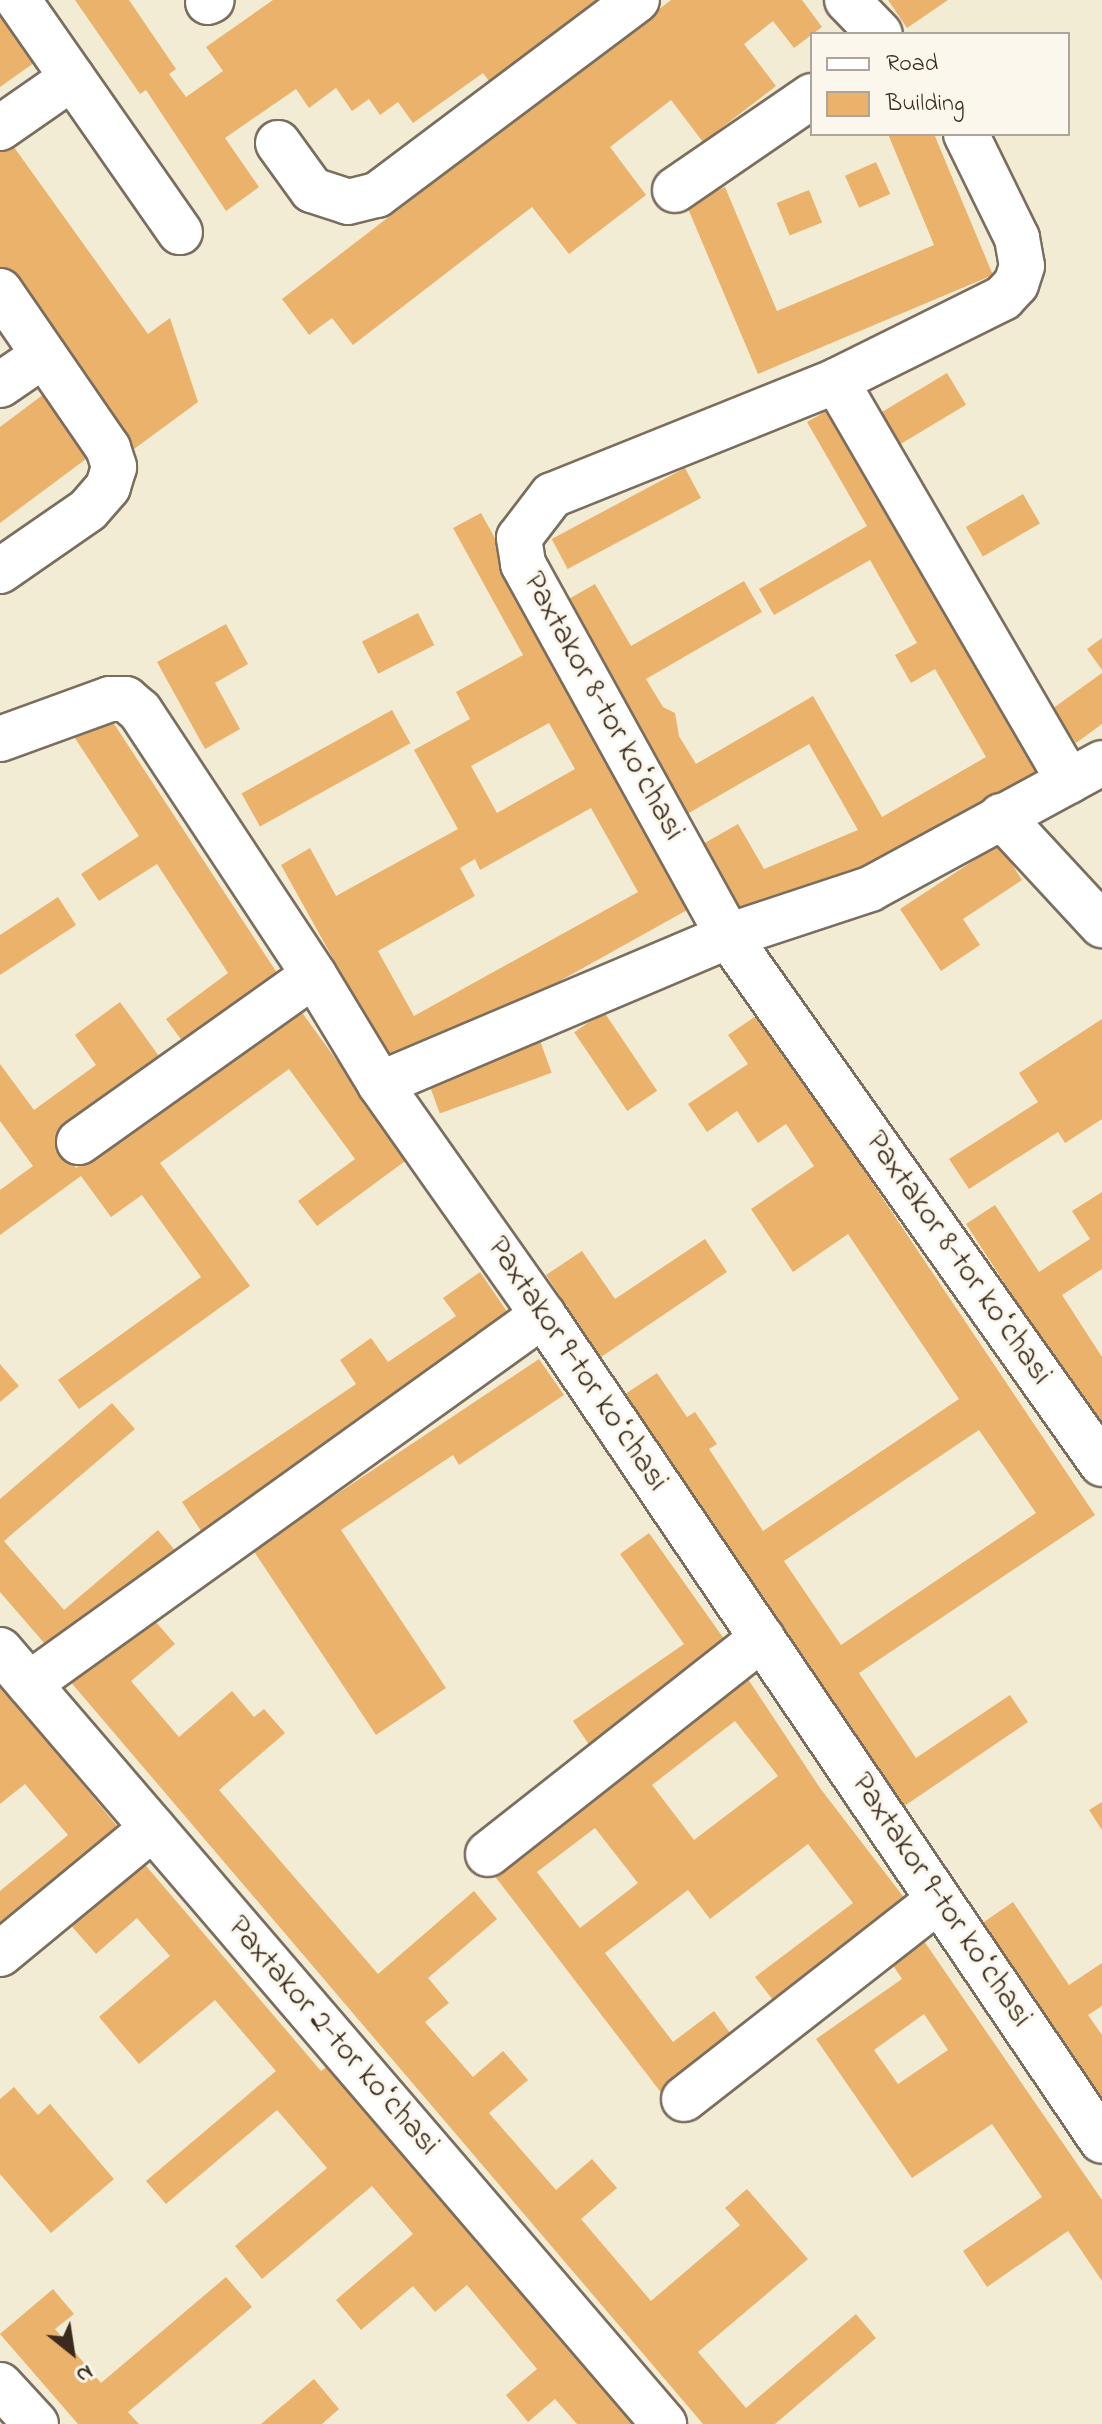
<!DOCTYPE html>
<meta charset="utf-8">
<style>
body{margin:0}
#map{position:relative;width:1102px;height:2424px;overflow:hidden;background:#f2ecd5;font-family:"Indie Flower",sans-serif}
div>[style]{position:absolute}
.building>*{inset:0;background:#ebb26c;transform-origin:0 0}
.roads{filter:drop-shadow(2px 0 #7b6e5e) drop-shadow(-2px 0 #7b6e5e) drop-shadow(0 2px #7b6e5e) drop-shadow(0 -2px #7b6e5e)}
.minor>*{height:44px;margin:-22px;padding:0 22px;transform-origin:22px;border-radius:22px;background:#fff}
span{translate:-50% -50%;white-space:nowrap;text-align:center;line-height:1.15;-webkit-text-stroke:6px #fbf7ec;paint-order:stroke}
.street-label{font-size:32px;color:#3b2a1e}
.legend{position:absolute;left:810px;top:32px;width:260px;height:104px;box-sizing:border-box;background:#fbf7ec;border:2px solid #aea59a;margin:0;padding:10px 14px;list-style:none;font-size:24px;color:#3b2a1e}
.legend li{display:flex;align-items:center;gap:16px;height:40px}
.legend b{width:40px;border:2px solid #aea59a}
.north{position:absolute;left:32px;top:2312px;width:80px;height:80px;-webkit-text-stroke:6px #fbf7ec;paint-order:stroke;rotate:150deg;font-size:22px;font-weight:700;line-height:32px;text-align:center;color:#3b2a1e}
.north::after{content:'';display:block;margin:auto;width:28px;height:36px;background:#3b2a1e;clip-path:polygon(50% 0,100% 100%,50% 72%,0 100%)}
</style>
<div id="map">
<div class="building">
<i style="clip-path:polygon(75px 0,129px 0,176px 69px,169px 74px,186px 97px,223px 71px,206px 47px,273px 0,623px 0,495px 89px,483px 73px,413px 123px,398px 102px,380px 115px,369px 99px,352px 111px,336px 88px,309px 108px,296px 89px,225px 138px,259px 187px,226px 211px,146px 90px,140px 94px)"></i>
<i style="clip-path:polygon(671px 0,802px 0,822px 27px,794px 48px,773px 21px,744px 44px,776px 86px,703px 142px,671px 100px,610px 147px,646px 195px,569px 254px,532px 207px,353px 345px,332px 318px,309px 335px,282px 299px)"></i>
<i style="clip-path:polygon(888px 0,948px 0,907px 28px)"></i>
<i style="clip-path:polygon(0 6px,38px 60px,0 87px)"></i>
<i style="clip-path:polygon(888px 134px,934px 134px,993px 275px,758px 374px,686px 204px,725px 187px,777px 311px,934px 245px)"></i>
<i style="clip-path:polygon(11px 143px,148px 334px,170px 318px,198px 402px,130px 452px,0 271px,0 152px)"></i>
<i style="left:876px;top:162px;width:35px;height:34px;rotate:66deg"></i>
<i style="left:809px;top:190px;width:35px;height:35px;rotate:68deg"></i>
<i style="left:947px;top:373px;width:37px;height:87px;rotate:59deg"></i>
<i style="clip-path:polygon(44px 394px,90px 456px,0 523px,0 427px)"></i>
<i style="clip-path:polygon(837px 405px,1045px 767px,901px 850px,905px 856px,744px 915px,703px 844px,738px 824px,764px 869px,858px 830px,809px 744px,682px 817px,560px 604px,595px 584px,631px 646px,744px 581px,762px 612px,646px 679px,663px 707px,675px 713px,679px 736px,696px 764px,813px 696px,882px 817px,986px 757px,935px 669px,911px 683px,895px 655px,917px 643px,870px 560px,774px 615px,759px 589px,867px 526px,807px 422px)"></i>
<i style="left:685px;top:468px;width:34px;height:151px;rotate:62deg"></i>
<i style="left:1023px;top:494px;width:34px;height:66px;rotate:60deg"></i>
<i style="clip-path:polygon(evenodd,481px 513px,698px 904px,396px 1072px,281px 865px,310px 848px,336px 896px,458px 829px,414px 750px,470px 719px,456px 692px,523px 655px,453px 528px,481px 513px,549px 723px,575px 769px,497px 813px,471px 766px,549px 723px,481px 513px,591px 808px,638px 892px,414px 1016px,378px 951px,475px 896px,460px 868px,475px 859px,480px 870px,591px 808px)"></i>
<i style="left:418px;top:613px;width:36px;height:63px;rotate:63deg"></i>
<i style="clip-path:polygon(226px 624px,248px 664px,215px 683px,240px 729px,205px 749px,157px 662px)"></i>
<i style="clip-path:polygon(1102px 638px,1102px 670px,1087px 649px)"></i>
<i style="clip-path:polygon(1102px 673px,1102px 724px,1076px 743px,1052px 709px)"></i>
<i style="clip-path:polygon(105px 710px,283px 982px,189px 1050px,166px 1019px,228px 973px,157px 864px,99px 901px,81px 874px,139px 836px,71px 732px)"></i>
<i style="left:392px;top:710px;width:38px;height:172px;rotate:61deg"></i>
<i style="clip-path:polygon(999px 844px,1022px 880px,963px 919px,980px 945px,941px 971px,900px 909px)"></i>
<i style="clip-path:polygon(58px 897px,76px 925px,0 975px,0 935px)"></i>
<i style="clip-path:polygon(120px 1002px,166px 1066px,59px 1144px,76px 1168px,298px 1007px,408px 1159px,317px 1226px,298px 1201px,355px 1159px,289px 1069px,160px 1163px,250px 1286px,79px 1409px,58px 1380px,201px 1277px,142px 1195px,111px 1217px,81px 1176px,0 1235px,0 1190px,33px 1166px,0 1121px,0 1064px,34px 1110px,96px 1065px,75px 1035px)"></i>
<i style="left:604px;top:1012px;width:95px;height:36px;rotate:56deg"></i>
<i style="clip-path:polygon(evenodd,759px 1014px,1095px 1515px,859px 1673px,916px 1758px,1010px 1695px,1028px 1722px,900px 1809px,622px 1396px,657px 1373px,687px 1417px,695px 1412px,717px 1444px,709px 1449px,763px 1531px,959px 1399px,848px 1234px,793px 1272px,751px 1209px,814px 1166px,786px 1124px,758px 1143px,737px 1111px,707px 1132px,688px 1104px,748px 1064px,728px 1035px,759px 1014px,979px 1430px,1036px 1513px,841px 1645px,784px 1561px,979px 1430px)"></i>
<i style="clip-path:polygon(1102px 1019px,1102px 1119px,1065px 1143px,1058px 1132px,969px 1189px,949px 1159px,1038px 1102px,1019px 1073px)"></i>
<i style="left:539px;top:1038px;width:37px;height:119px;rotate:70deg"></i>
<i style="clip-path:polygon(1102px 1192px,1102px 1269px,1062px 1295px,1102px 1357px,1102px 1433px,966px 1224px,995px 1205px,1039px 1272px,1090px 1239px,1072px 1211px)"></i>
<i style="clip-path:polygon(705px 1239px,727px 1272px,601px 1357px,546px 1275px,582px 1251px,615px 1299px)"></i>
<i style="clip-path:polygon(480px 1272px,514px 1322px,203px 1534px,182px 1502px,356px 1384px,340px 1360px,371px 1338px,388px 1362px,456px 1316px,443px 1298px)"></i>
<i style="clip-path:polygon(539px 1359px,564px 1395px,459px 1465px,453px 1455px,341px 1530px,446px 1688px,376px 1735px,253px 1550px)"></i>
<i style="clip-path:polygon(0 1364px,19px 1386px,0 1402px)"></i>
<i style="clip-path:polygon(112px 1403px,135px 1429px,4px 1541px,64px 1610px,158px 1530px,179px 1555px,58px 1659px,0 1592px,0 1499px)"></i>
<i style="clip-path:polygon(649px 1533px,734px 1653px,594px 1752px,573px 1721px,684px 1644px,620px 1554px)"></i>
<i style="clip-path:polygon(148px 1613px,175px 1644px,131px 1681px,179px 1737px,232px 1691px,254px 1717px,264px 1709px,285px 1733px,219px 1790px,378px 1974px,474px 1891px,497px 1919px,428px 1978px,449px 2003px,425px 2022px,473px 2077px,503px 2051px,528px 2080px,489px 2113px,556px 2190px,592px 2159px,617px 2188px,581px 2219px,651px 2301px,740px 2225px,725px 2208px,747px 2189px,808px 2259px,698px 2352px,746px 2408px,856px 2314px,876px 2338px,775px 2424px,703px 2424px,69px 1680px)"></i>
<i style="clip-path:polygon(evenodd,742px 1670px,820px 1788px,912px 1908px,780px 2009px,755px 1977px,853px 1903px,808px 1844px,710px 1919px,688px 1890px,605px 1953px,673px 2042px,714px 2011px,738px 2044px,666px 2099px,487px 1866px,742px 1670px,735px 1721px,778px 1776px,694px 1840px,652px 1785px,735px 1721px,742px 1670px,595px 1828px,638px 1883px,580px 1928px,537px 1872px,595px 1828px)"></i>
<i style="clip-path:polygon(0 1685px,127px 1838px,0 1943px,0 1891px,68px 1835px,25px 1784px,0 1804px)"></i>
<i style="clip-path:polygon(1102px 1802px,1102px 1830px,1089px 1810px)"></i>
<i style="clip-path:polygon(141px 1860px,321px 2071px,328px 2066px,633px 2424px,577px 2424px,555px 2399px,528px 2422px,506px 2395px,537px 2369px,467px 2285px,435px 2312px,413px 2286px,361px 2330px,336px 2300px,413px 2234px,372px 2186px,262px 2279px,235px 2246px,327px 2168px,277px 2110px,166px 2204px,146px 2181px,276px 2071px,215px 2000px,139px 2064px,99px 2017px,170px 1956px,137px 1918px,96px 1954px,68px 1922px)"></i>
<i style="clip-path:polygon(1013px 1902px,1069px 1985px,1102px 1963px,1102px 2006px,1088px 2015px,1102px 2035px,1102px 2110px,978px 1926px)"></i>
<i style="clip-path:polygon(evenodd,915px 1928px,1102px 2200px,1102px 2281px,1068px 2231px,987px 2287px,963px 2251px,1042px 2197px,992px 2124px,912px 2178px,816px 2039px,902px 1979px,883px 1950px,915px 1928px,924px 2014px,948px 2050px,898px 2084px,874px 2050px,924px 2014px)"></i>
<i style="clip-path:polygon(14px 2087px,38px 2115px,50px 2104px,114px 2179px,51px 2233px,0 2174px,0 2099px)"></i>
<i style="clip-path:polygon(226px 2277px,252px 2307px,128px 2412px,139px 2424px,78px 2424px,0 2334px,53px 2289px,74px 2314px,55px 2329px,101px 2383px)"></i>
<i style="clip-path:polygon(314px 2379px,339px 2409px,322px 2424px,261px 2424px)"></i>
</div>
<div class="roads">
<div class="minor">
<i style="left:18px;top:0;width:283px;rotate:55.1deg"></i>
<i style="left:847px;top:0;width:47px;rotate:45.9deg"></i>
<i style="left:208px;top:2px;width:4px;rotate:-27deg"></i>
<i style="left:0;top:128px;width:88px;rotate:-34.8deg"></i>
<i style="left:966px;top:134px;width:116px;rotate:63.9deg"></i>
<i style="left:1017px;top:238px;width:28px;rotate:80deg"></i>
<i style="left:1022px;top:266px;width:19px;rotate:108deg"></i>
<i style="left:1016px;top:284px;width:19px;rotate:133deg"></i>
<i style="left:1003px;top:298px;width:186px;rotate:153.6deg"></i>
<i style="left:836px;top:381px;width:306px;rotate:158.1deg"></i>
<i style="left:552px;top:495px;width:54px;rotate:127.5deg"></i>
<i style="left:519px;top:538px;width:26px;rotate:81deg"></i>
<i style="left:523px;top:564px;width:425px;rotate:61.1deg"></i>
<i style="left:728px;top:936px;width:647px;rotate:54.69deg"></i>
<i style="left:278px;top:143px;width:58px;rotate:54.1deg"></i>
<i style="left:312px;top:190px;width:38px;rotate:18deg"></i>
<i style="left:348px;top:202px;width:30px;rotate:-14deg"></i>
<i style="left:377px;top:195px;width:325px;rotate:-36.9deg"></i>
<i style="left:675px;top:190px;width:166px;rotate:-34.5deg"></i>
<i style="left:0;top:291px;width:191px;rotate:55.5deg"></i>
<i style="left:108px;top:448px;width:20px;rotate:72deg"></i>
<i style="left:114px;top:467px;width:21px;rotate:107deg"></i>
<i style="left:108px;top:487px;width:30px;rotate:131deg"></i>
<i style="left:88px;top:510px;width:107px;rotate:145.3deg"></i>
<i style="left:836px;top:381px;width:463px;rotate:59.8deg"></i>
<i style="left:0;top:385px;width:53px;rotate:-34.3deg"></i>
<i style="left:0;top:739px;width:117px;rotate:-20deg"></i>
<i style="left:110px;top:699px;width:16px"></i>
<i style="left:126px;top:699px;width:18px;rotate:41deg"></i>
<i style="left:140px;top:711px;width:316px;rotate:56.6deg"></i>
<i style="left:314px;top:975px;width:127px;rotate:58.8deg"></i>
<i style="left:380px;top:1084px;width:283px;rotate:54.8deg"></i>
<i style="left:543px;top:1315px;width:997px;rotate:55.91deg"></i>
<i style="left:1001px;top:816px;width:149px;rotate:47.2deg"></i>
<i style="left:380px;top:1084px;width:378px;rotate:-23deg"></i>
<i style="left:728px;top:936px;width:150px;rotate:-18.3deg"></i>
<i style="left:870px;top:889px;width:264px;rotate:-28.5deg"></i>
<i style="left:79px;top:1142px;width:288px;rotate:-35.4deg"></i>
<i style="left:0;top:1650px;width:1020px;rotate:49.37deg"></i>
<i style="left:29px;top:1684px;width:633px;rotate:-35.67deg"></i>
<i style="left:488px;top:1854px;width:349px;rotate:-38.2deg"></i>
<i style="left:0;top:1954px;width:198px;rotate:-39.5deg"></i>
<i style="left:684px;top:2099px;width:323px;rotate:-38deg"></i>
<i style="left:0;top:2385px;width:53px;rotate:47.3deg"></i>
</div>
</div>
<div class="street-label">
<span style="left:602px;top:707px;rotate:61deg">Paxtakor 8-tor koʻchasi</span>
<span style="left:957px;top:1259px;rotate:55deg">Paxtakor 8-tor koʻchasi</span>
<span style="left:576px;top:1365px;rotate:56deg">Paxtakor 9-tor koʻchasi</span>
<span style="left:940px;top:1901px;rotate:56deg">Paxtakor 9-tor koʻchasi</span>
<span style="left:332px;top:2037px;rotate:49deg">Paxtakor 2-tor koʻchasi</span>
</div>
<ul class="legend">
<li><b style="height:10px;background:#fff"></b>Road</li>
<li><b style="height:22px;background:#ebb26c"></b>Building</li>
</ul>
<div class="north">N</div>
</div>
